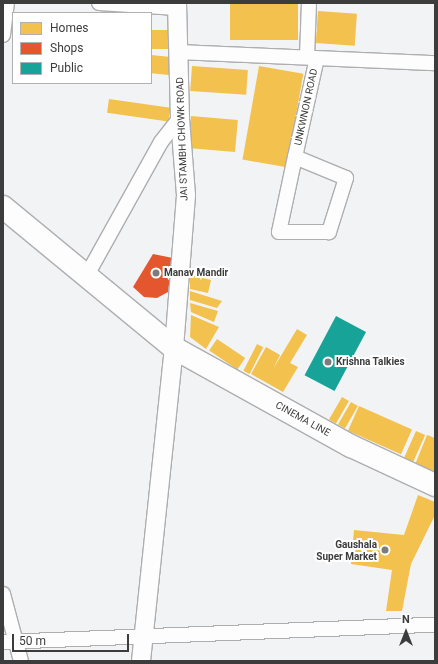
<!DOCTYPE html>
<style>
body{margin:0}
#map{position:relative;width:438px;height:664px;overflow:hidden;background:#f2f3f5;font-family:Roboto,sans-serif}
div>[style]{position:absolute}
.homes>*{inset:0;background:#f2c14e;transform-origin:0 0}
.shops>*{inset:0;background:#e4572e}
.public>*{inset:0;background:#17a398;transform-origin:0 0}
.roads{filter:drop-shadow(1px 0 #adaeb0) drop-shadow(-1px 0 #adaeb0) drop-shadow(0 1px #adaeb0) drop-shadow(0 -1px #adaeb0)}
.minor>*{height:14px;margin:-7px;padding:0 7px;transform-origin:7px;border-radius:7px;background:#fdfdfe}
.tertiary>*{height:18px;margin:-9px;padding:0 9px;transform-origin:9px;border-radius:9px;background:#fdfdfe}
.primary>*{height:22px;margin:-11px;padding:0 11px;transform-origin:11px;border-radius:11px;background:#fdfdfe}
.dots>*{width:11px;height:11px;translate:-50% -50%;box-sizing:border-box;border:2px solid #fff;border-radius:50%}
span{translate:-50% -50%;white-space:nowrap;text-align:center;line-height:1.15;-webkit-text-stroke:4px #fff;paint-order:stroke}
.street-label{font-size:10px;color:#3c3c3d}
.poi-label{font-size:10px;color:#3c3c3d;font-weight:700}
.left{translate:0 -50%;text-align:left}
.right{translate:-100% -50%;text-align:right}
.frame{position:absolute;inset:0;border:4px solid #3c3c3d;pointer-events:none}
.legend{position:absolute;left:12px;top:12px;width:140px;height:72px;box-sizing:border-box;background:#fff;border:1px solid #b1b1b1;margin:0;padding:5px 7px;list-style:none;font-size:12px;color:#3c3c3d}
.legend li{display:flex;align-items:center;gap:8px;height:20px}
.legend b{width:20px;border:1px solid #b1b1b1}
.north{position:absolute;left:386px;top:612px;width:40px;height:40px;-webkit-text-stroke:3px #fff;paint-order:stroke;rotate:0deg;font-size:11px;font-weight:700;line-height:16px;text-align:center;color:#3c3c3d}
.north::after{content:'';display:block;margin:auto;width:14px;height:18px;background:#3c3c3d;clip-path:polygon(50% 0,100% 100%,50% 72%,0 100%)}
.scale{position:absolute;left:12px;top:634px;width:117px;height:18px;box-sizing:border-box;border:2px solid #3c3c3d;border-top:0;padding-left:5px;font-size:12px;line-height:14px;white-space:nowrap;color:#3c3c3d;-webkit-text-stroke:3px #fff;paint-order:stroke}
</style>
<div id="map">
<div class="homes">
<i style="left:230px;top:3px;width:68px;height:37px"></i>
<i style="left:318px;top:11px;width:39px;height:32px;rotate:4deg"></i>
<i style="left:151px;top:30px;width:18px;height:19px"></i>
<i style="left:151px;top:55px;width:20px;height:18px;rotate:6deg"></i>
<i style="left:192px;top:66px;width:56px;height:25px;rotate:4deg"></i>
<i style="left:259px;top:66px;width:45px;height:95px;rotate:10deg"></i>
<i style="left:109px;top:99px;width:62px;height:14px;rotate:8deg"></i>
<i style="left:191px;top:116px;width:47px;height:32px;rotate:5deg"></i>
<i style="clip-path:polygon(190px 275px,211px 280px,208px 293px,190px 289px)"></i>
<i style="clip-path:polygon(190px 291px,222px 301px,217px 308px,190px 300px)"></i>
<i style="clip-path:polygon(190px 303px,218px 311px,214px 322px,191px 312px)"></i>
<i style="clip-path:polygon(191px 315px,219px 327px,206px 349px,190px 337px)"></i>
<i style="clip-path:polygon(297px 329px,307px 335px,290px 363px,298px 367px,283px 392px,251px 374px,266px 347px,280px 355px,273px 369px)"></i>
<i style="left:217px;top:339px;width:34px;height:14px;rotate:34deg"></i>
<i style="left:257px;top:344px;width:7px;height:30px;rotate:27deg"></i>
<i style="left:342px;top:397px;width:8px;height:26px;rotate:30deg"></i>
<i style="left:351px;top:402px;width:8px;height:26px;rotate:30deg"></i>
<i style="left:359px;top:406px;width:58px;height:27px;rotate:24deg"></i>
<i style="left:416px;top:431px;width:10px;height:30px;rotate:24deg"></i>
<i style="clip-path:polygon(427px 435px,435px 438px,435px 476px,414px 467px)"></i>
<i style="clip-path:polygon(418px 495px,435px 502px,435px 515px,411px 564px,402px 611px,386px 611px,392px 570px,351px 564px,354px 530px,404px 535px)"></i>
</div>
<div class="shops">
<i style="clip-path:polygon(153px 254px,173px 258px,168px 292px,157px 298px,144px 297px,133px 287px)"></i>
</div>
<div class="public">
<i style="left:336px;top:316px;width:34px;height:67px;rotate:28deg"></i>
</div>
<div class="roads">
<div class="minor">
<i style="left:99px;top:3px;width:78px;rotate:3.7deg"></i>
<i style="left:3px;top:35px;width:32px;rotate:-83deg"></i>
<i style="left:179px;top:52px;width:256px;rotate:2.5deg"></i>
<i style="left:307px;top:57px;width:54px;rotate:-87.9deg"></i>
<i style="left:295px;top:157px;width:55px;rotate:22.4deg"></i>
<i style="left:346px;top:178px;width:57px;rotate:107.5deg"></i>
<i style="left:329px;top:232px;width:50px;rotate:180deg"></i>
<i style="left:279px;top:232px;width:77px;rotate:-78deg"></i>
<i style="left:295px;top:157px;width:101px;rotate:-77.5deg"></i>
<i style="left:87px;top:275px;width:152px;rotate:-60.9deg"></i>
<i style="left:161px;top:142px;width:31px;rotate:-52deg"></i>
<i style="left:3px;top:594px;width:69px;rotate:75deg"></i>
<i style="left:3px;top:642px;width:432px;rotate:-2.3deg"></i>
</div>
<div class="tertiary">
<i style="left:141px;top:661px;width:315px;rotate:-84deg"></i>
<i style="left:174px;top:348px;width:153px;rotate:-85.5deg"></i>
<i style="left:186px;top:195px;width:77px;rotate:-94.5deg"></i>
<i style="left:180px;top:118px;width:115px;rotate:-91.5deg"></i>
</div>
<div class="primary">
<i style="left:3px;top:207px;width:222px;rotate:39.5deg"></i>
<i style="left:174px;top:348px;width:202px;rotate:29deg"></i>
<i style="left:351px;top:446px;width:93px;rotate:24.9deg"></i>
</div>
</div>
<div class="dots">
<i style="left:156px;top:273px;background:#7c7c7d"></i>
<i style="left:328px;top:362px;background:#7c7c7d"></i>
<i style="left:385px;top:550px;background:#7c7c7d"></i>
</div>
<div class="street-label">
<span style="left:306px;top:107px;rotate:-78deg">UNKWNON ROAD</span>
<span style="left:182px;top:139px;rotate:-92deg">JAI STAMBH CHOWK ROAD</span>
<span style="left:303px;top:419px;rotate:29deg">CINEMA LINE</span>
</div>
<div class="poi-label">
<span class="left" style="left:164px;top:273px">Manav Mandir</span>
<span class="left" style="left:336px;top:362px">Krishna Talkies</span>
<span class="right" style="left:377px;top:550px">Gaushala<br>Super Market</span>
</div>
<div class="frame"></div>
<ul class="legend">
<li><b style="height:11px;background:#f2c14e"></b>Homes</li>
<li><b style="height:11px;background:#e4572e"></b>Shops</li>
<li><b style="height:11px;background:#17a398"></b>Public</li>
</ul>
<div class="north">N</div>
<div class="scale">50 m</div>
</div>
